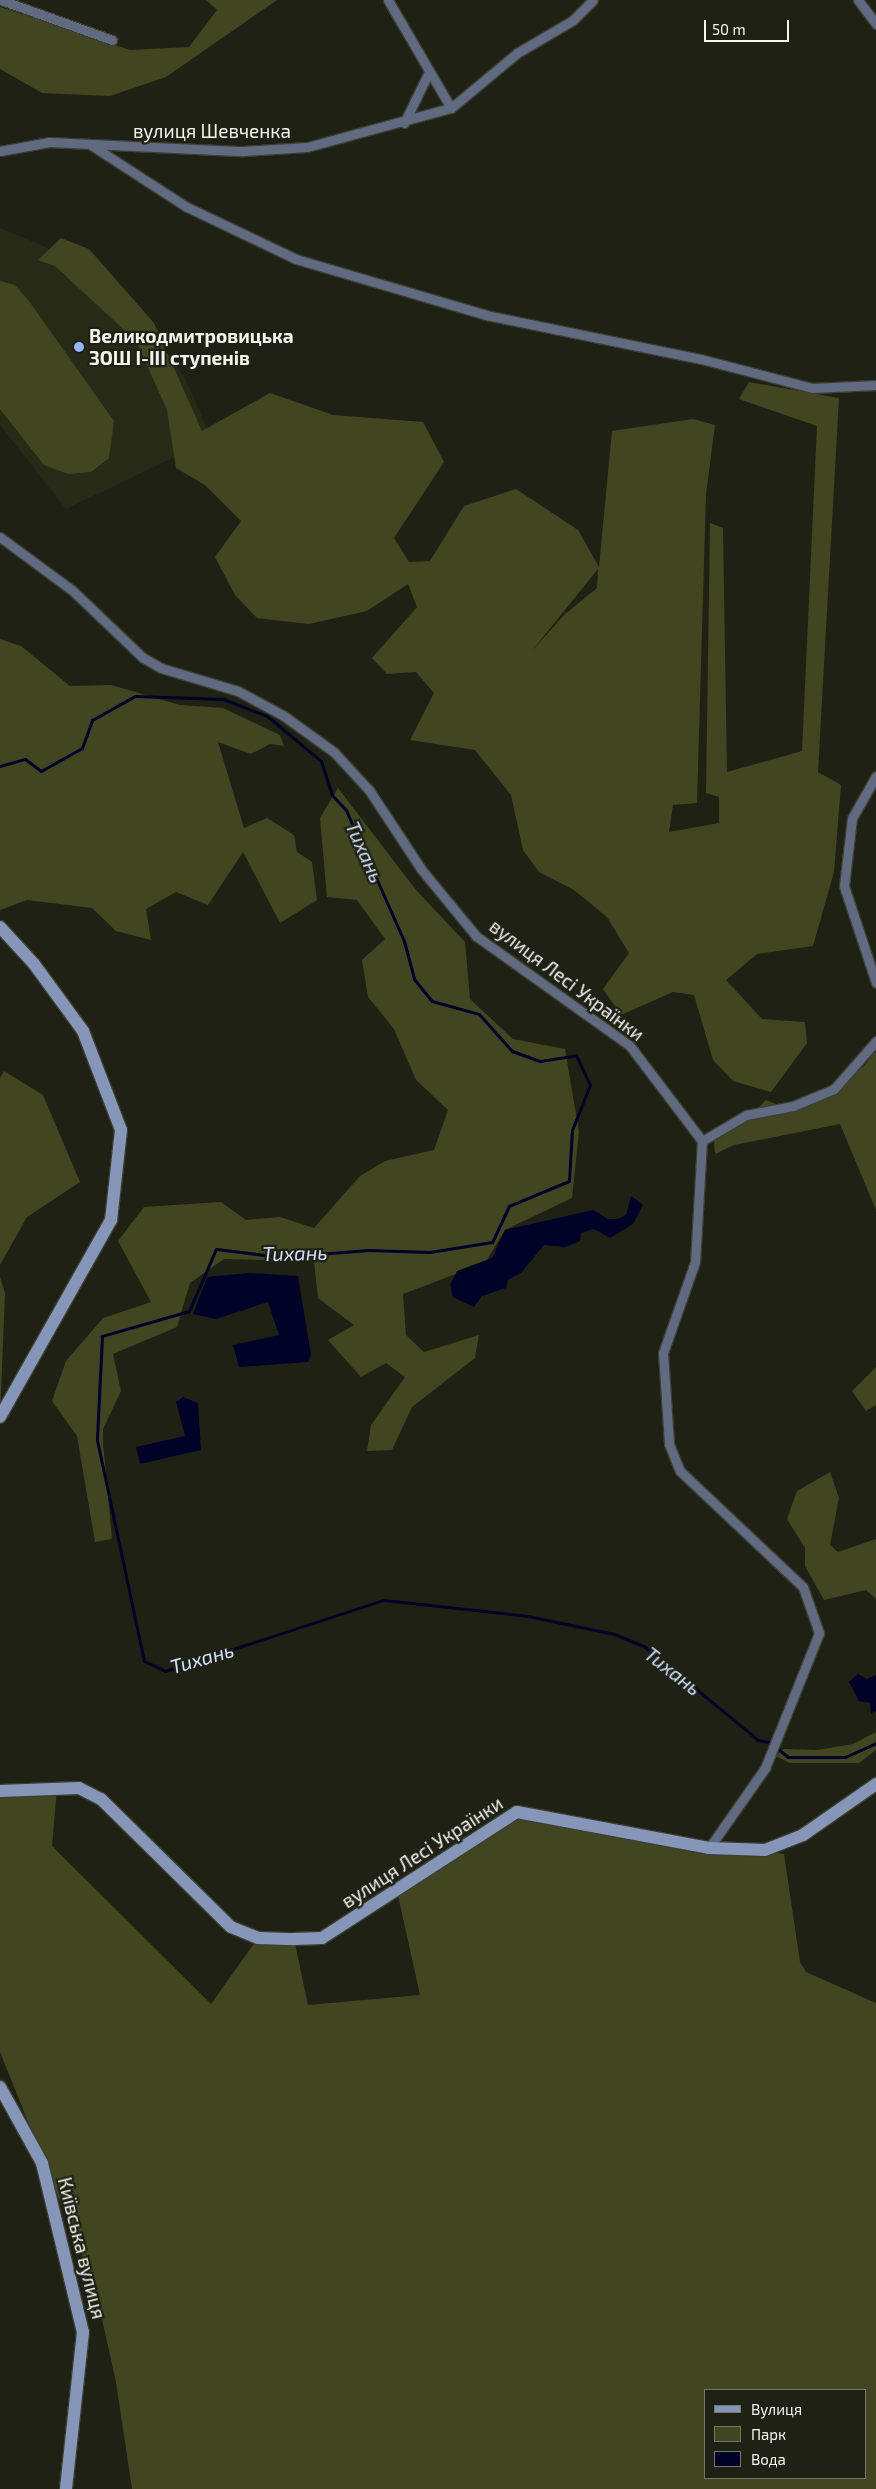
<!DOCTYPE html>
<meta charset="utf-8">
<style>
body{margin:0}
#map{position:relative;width:876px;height:2489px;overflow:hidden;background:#1f2115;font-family:"Exo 2",sans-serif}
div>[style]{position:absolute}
.built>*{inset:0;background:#282a18}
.green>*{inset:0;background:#414621}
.water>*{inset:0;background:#000228}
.stream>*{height:3px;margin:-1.5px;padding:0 1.5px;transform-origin:1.5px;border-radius:1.5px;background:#000228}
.roads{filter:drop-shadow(1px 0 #3d3f33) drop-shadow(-1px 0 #3d3f33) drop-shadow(0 1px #3d3f33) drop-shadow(0 -1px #3d3f33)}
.street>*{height:9px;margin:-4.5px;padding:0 4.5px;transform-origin:4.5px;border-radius:4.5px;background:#606b81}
.secondary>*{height:12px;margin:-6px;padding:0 6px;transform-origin:6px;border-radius:6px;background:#8596b9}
.dots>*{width:14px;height:14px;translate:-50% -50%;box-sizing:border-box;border:2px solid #1f2115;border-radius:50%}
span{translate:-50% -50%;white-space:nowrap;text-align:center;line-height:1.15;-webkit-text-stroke:4.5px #1f2115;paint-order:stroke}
.street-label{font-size:19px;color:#f3f4ec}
.poi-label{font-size:19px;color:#f3f4ec;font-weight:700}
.left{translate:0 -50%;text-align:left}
.water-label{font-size:20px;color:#d1e1ff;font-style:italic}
.legend{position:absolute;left:704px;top:2389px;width:162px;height:90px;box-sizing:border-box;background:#1f2115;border:1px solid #74756b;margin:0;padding:6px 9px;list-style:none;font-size:15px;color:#f3f4ec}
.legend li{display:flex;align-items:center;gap:10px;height:25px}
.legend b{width:25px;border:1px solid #74756b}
.scale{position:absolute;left:704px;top:20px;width:85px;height:22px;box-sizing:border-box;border:2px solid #f3f4ec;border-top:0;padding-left:6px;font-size:15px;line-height:18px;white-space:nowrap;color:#f3f4ec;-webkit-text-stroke:4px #1f2115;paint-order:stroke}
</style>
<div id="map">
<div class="built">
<i style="clip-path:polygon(0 228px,46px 247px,132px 318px,184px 376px,212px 439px,66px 509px,0 425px)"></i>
</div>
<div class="green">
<i style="clip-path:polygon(206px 0,277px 0,166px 77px,110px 96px,42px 93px,0 69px,0 7px,130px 50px,189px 47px,217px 10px)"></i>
<i style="clip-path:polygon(evenodd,61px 238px,89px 249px,154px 323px,202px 431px,270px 393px,333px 415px,423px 422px,444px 462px,394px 538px,409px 562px,430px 561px,464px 506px,516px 489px,578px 530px,599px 567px,612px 431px,693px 419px,715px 425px,706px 494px,697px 803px,673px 805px,669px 832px,719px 823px,719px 797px,706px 793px,710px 523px,723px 528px,727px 772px,802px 751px,817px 426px,739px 399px,749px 382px,839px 398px,818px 772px,841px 785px,834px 872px,813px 946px,757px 954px,726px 980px,762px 1019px,805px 1022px,807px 1043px,771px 1092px,733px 1081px,713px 1060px,694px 995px,673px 992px,621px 1015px,603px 989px,629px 953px,607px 917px,574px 890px,539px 872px,523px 850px,511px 795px,475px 750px,410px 740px,434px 693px,416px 672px,387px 674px,372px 658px,417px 607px,408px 584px,367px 611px,309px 624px,257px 618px,235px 595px,215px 557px,241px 521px,205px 485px,176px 468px,167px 410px,136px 341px,55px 266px,38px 260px,61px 238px,598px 569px,597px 588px,565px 614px,531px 652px,598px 569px)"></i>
<i style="clip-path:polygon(0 281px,15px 285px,29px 301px,114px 421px,109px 458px,91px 472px,68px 474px,44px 465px,0 409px)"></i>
<i style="clip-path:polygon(0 639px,21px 646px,70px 686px,111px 685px,180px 705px,223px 708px,280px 735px,284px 746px,270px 744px,251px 754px,218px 742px,244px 828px,267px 818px,294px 835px,297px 852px,312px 862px,317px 900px,280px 923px,243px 852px,208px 905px,176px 892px,146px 909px,151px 940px,116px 931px,92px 908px,27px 900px,0 910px)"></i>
<i style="clip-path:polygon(338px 788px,416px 890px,465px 942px,470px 999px,513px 1039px,565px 1049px,579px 1132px,572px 1198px,505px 1230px,485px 1263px,403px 1294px,406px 1335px,424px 1352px,479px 1335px,475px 1358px,412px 1407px,392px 1450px,367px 1451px,371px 1425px,405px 1377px,386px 1363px,361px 1377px,328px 1340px,354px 1325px,318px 1298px,314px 1261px,224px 1259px,190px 1283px,177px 1327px,113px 1354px,121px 1391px,103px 1429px,103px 1443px,112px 1539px,95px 1542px,77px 1436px,52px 1401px,66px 1361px,103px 1318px,151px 1302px,118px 1241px,144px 1207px,221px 1202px,246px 1220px,280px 1217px,314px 1228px,360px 1176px,385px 1161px,434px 1150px,448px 1110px,416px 1080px,394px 1029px,368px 997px,362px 960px,385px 939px,357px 900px,327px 897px,320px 818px)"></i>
<i style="clip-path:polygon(876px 1050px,876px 1210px,840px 1124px,734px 1145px,715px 1154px,714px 1141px,743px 1124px,766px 1100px,795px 1112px,864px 1066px)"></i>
<i style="clip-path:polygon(4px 1071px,43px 1095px,80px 1182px,27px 1217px,0 1265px,0 1078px)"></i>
<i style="clip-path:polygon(0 1277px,5px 1293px,0 1417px)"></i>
<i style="clip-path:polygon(876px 1367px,876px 1405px,866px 1411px,852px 1391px)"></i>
<i style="clip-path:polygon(830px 1472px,839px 1498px,830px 1545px,838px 1552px,876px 1539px,876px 1599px,866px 1590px,824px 1600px,805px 1566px,805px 1548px,787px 1519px,797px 1491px)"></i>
<i style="clip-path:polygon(876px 1732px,876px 1750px,859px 1763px,790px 1763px,775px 1756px,784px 1749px,817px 1750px,853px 1744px)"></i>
<i style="clip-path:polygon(evenodd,57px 1789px,52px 1846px,211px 2004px,258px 1938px,294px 1939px,308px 2005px,420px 1995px,397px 1891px,517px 1812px,635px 1835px,784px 1854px,800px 1962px,806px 1972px,876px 2003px,876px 2489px,132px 2489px,116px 2382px,95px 2288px,0 2052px,0 1791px,57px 1789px,705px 2390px,865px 2390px,865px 2478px,705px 2478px,705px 2390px)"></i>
</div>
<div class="water">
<i style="clip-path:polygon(631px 1196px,643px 1205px,633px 1224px,610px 1238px,594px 1229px,581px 1233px,580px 1241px,565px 1247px,544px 1245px,521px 1273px,508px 1280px,506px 1288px,482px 1296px,474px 1307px,453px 1297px,450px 1285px,457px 1271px,492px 1258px,505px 1230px,593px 1210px,608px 1219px,618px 1219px,626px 1215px)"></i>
<i style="clip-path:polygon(250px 1273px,298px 1276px,311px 1355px,308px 1362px,239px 1367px,233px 1345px,279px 1335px,268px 1302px,216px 1319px,193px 1314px,207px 1277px)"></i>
<i style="clip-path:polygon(183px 1397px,198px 1403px,201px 1450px,140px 1464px,136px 1447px,185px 1436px,176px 1402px)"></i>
<i style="clip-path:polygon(858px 1674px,867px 1679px,876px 1675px,876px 1711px,871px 1714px,870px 1703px,859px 1701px,849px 1682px)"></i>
</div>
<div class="stream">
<i style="left:0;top:766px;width:26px;rotate:-16deg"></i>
<i style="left:25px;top:759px;width:20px;rotate:37deg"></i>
<i style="left:41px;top:771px;width:47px;rotate:-29.3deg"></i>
<i style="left:82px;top:748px;width:30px;rotate:-70deg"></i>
<i style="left:92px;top:720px;width:49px;rotate:-29.2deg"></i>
<i style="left:135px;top:696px;width:88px;rotate:2deg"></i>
<i style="left:223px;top:699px;width:47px;rotate:21.1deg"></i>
<i style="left:267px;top:716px;width:70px;rotate:39.8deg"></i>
<i style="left:321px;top:761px;width:36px;rotate:72deg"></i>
<i style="left:332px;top:795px;width:21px;rotate:47deg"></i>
<i style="left:346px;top:810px;width:143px;rotate:66.1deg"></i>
<i style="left:404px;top:941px;width:39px;rotate:75deg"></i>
<i style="left:414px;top:979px;width:28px;rotate:51deg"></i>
<i style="left:432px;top:1001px;width:49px;rotate:15.5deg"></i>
<i style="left:479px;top:1014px;width:50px;rotate:48.3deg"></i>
<i style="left:512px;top:1051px;width:30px;rotate:20deg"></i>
<i style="left:540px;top:1061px;width:36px;rotate:-9deg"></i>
<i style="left:576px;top:1055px;width:33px;rotate:65deg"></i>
<i style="left:590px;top:1085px;width:48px;rotate:111.8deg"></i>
<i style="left:572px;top:1130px;width:51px;rotate:93.4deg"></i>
<i style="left:569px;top:1181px;width:65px;rotate:157.4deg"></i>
<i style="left:509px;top:1206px;width:40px;rotate:115deg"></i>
<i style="left:492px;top:1242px;width:63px;rotate:170.8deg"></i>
<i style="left:430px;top:1252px;width:62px;rotate:-178.2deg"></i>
<i style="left:368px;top:1250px;width:87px;rotate:175.4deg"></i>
<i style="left:281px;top:1257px;width:65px;rotate:-173deg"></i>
<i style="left:216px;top:1249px;width:68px;rotate:113.5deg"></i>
<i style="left:189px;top:1311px;width:91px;rotate:164deg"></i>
<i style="left:102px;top:1336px;width:104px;rotate:92.8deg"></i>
<i style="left:97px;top:1440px;width:226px;rotate:78deg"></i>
<i style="left:144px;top:1661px;width:23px;rotate:25deg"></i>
<i style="left:165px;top:1671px;width:230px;rotate:-18deg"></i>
<i style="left:384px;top:1600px;width:145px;rotate:6.3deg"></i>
<i style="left:528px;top:1616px;width:88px;rotate:11.8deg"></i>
<i style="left:614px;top:1634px;width:32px;rotate:22deg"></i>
<i style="left:644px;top:1646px;width:148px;rotate:39.5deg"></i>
<i style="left:758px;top:1740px;width:11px;rotate:10deg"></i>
<i style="left:778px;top:1749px;width:13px;rotate:39deg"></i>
<i style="left:788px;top:1757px;width:57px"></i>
<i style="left:845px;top:1757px;width:34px;rotate:-24deg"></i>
</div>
<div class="roads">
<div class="street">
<i style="left:1px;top:0;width:118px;rotate:19.8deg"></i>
<i style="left:858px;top:0;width:30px;rotate:53deg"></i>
<i style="left:451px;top:108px;width:86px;rotate:-39.8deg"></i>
<i style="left:517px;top:53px;width:65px;rotate:-30.5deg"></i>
<i style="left:573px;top:20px;width:28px;rotate:-45deg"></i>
<i style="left:404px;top:123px;width:57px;rotate:-63.9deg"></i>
<i style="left:91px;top:145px;width:114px;rotate:32.9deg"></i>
<i style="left:187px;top:207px;width:121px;rotate:25.5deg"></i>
<i style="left:296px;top:259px;width:198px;rotate:16.4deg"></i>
<i style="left:486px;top:315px;width:219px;rotate:11.6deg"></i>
<i style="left:701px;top:359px;width:115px;rotate:14.6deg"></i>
<i style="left:812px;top:388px;width:64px;rotate:-2.7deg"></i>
<i style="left:0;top:151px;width:50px;rotate:-10.4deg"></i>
<i style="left:49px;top:142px;width:194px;rotate:2.7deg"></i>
<i style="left:243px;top:151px;width:64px;rotate:-3.6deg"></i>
<i style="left:307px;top:147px;width:149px;rotate:-15.2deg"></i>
<i style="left:451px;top:108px;width:125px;rotate:-120.3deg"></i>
<i style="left:0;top:537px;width:89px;rotate:36.4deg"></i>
<i style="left:72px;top:590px;width:97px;rotate:43.7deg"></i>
<i style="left:142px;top:657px;width:22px;rotate:30deg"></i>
<i style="left:161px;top:668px;width:80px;rotate:16.6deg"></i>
<i style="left:238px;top:691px;width:52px;rotate:28.5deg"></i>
<i style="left:284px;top:716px;width:62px;rotate:35.8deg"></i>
<i style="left:334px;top:752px;width:52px;rotate:47.4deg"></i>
<i style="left:369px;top:790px;width:95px;rotate:56.6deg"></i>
<i style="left:421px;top:869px;width:87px;rotate:50.6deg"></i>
<i style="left:476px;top:936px;width:189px;rotate:35.5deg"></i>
<i style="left:630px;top:1046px;width:119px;rotate:52.8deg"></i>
<i style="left:702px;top:1141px;width:121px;rotate:93.3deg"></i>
<i style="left:695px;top:1262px;width:96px;rotate:109.4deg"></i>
<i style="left:663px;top:1353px;width:91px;rotate:86.2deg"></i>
<i style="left:669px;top:1444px;width:29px;rotate:68deg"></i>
<i style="left:680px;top:1471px;width:169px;rotate:43.3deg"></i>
<i style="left:803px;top:1587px;width:49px;rotate:70.8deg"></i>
<i style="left:819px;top:1633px;width:145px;rotate:111.8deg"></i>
<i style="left:765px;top:1768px;width:98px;rotate:125deg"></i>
<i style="left:876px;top:776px;width:48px;rotate:119.7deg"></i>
<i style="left:852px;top:818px;width:68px;rotate:96.7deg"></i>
<i style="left:844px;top:886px;width:102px;rotate:71.7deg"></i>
<i style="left:702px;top:1141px;width:51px;rotate:-30.6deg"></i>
<i style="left:746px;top:1115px;width:48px;rotate:-10.8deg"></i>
<i style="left:793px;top:1106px;width:44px;rotate:-22.5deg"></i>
<i style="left:834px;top:1089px;width:64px;rotate:-48.8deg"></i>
</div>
<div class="secondary">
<i style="left:0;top:927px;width:50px;rotate:47.4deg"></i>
<i style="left:34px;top:964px;width:83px;rotate:53.8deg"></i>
<i style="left:83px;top:1031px;width:106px;rotate:69deg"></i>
<i style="left:121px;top:1130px;width:91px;rotate:96.3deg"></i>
<i style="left:111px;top:1220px;width:226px;rotate:119.4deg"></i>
<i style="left:0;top:1791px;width:79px;rotate:-2.2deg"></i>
<i style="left:79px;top:1788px;width:25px;rotate:27deg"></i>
<i style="left:101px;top:1799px;width:182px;rotate:44.6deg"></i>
<i style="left:231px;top:1927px;width:29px;rotate:22deg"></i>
<i style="left:258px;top:1938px;width:36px;rotate:2deg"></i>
<i style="left:294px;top:1939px;width:28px;rotate:-2deg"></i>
<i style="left:322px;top:1938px;width:232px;rotate:-32.9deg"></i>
<i style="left:517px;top:1812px;width:195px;rotate:10.6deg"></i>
<i style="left:709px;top:1848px;width:56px;rotate:2deg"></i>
<i style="left:765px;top:1850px;width:41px;rotate:-21.5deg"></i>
<i style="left:803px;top:1835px;width:89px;rotate:-34.9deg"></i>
<i style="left:0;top:2087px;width:87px;rotate:61.1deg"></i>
<i style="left:42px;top:2163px;width:174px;rotate:76.4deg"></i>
<i style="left:83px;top:2332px;width:158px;rotate:96.2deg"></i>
</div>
</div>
<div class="dots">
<i style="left:79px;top:347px;background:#93b7fd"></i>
</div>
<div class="street-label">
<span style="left:212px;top:131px">вулиця Шевченка</span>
<span style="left:567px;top:980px;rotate:37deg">вулиця Лесі Українки</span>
<span style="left:422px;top:1852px;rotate:-33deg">вулиця Лесі Українки</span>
<span style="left:82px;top:2248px;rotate:76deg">Київська вулиця</span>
</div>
<div class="poi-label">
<span class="left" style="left:89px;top:347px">Великодмитровицька<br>ЗОШ І-ІІІ ступенів</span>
</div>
<div class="water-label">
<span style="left:365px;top:852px;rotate:66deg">Тихань</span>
<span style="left:295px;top:1253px;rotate:-1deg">Тихань</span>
<span style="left:202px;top:1658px;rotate:-16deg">Тихань</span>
<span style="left:673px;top:1671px;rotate:38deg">Тихань</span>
</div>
<ul class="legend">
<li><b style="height:6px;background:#8596b9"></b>Вулиця</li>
<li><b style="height:14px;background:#414621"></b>Парк</li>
<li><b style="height:14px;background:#000228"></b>Вода</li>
</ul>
<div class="scale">50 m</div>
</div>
